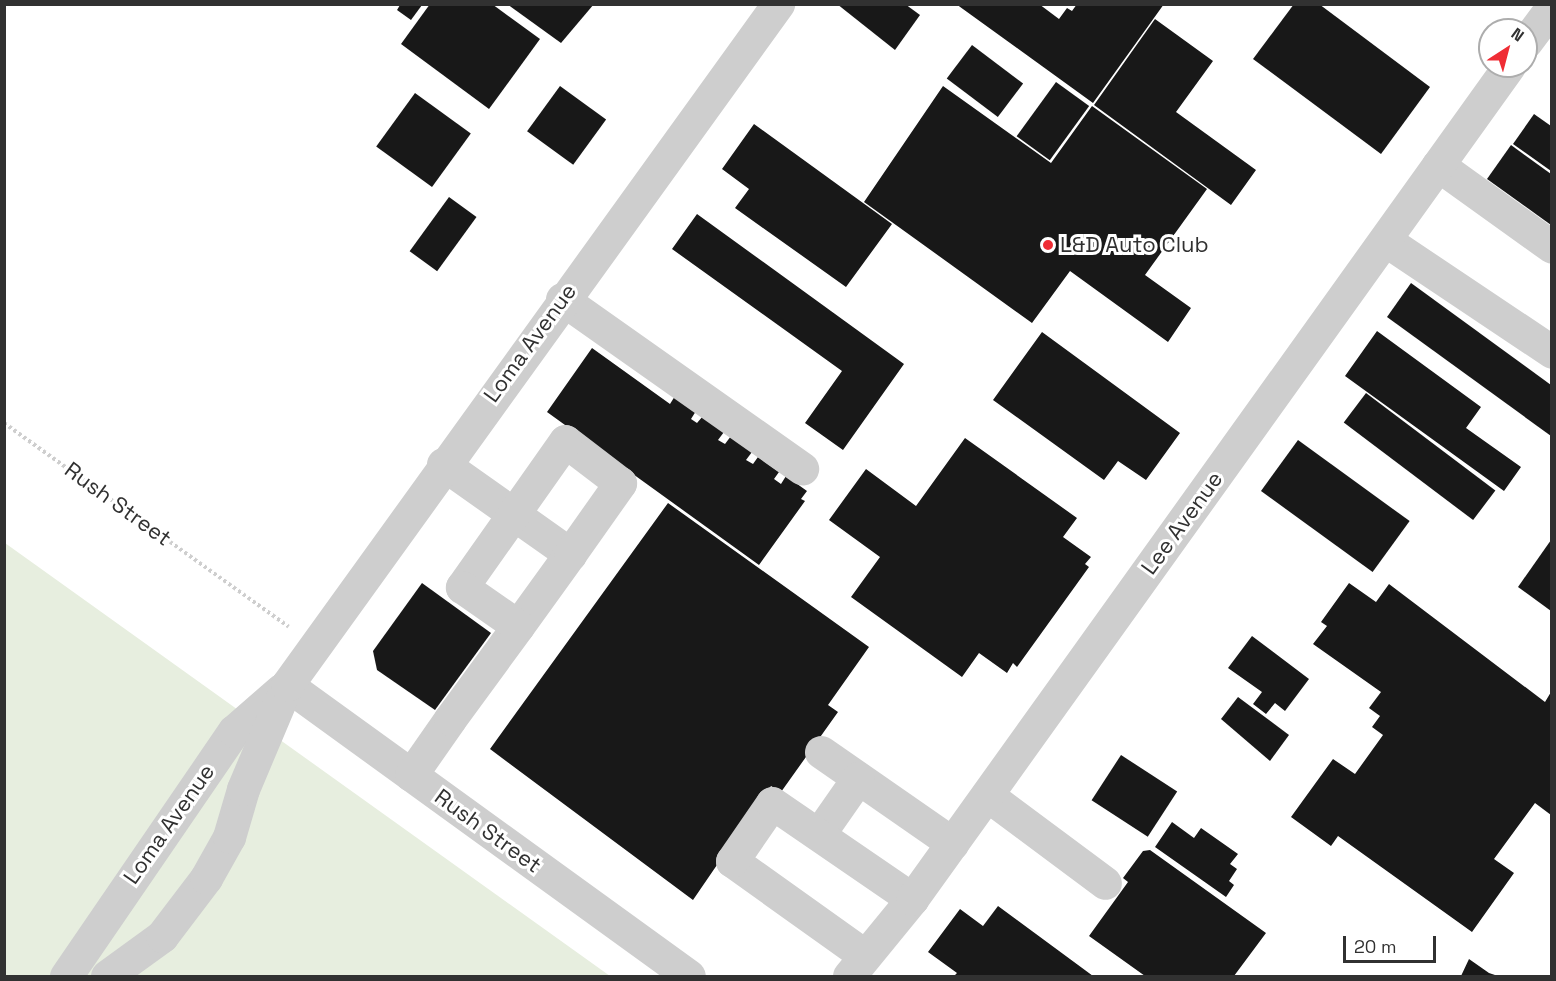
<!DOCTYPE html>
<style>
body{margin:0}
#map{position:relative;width:1556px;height:981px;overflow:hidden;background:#fff;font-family:"Space Grotesk",sans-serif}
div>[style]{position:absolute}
.green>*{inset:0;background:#e7eedf}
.building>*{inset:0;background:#181818;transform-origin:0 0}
.path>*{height:4px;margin-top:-2px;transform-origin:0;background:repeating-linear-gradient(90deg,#cecece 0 3px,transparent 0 6px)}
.minor>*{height:33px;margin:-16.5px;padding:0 16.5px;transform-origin:16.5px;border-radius:16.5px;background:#cecece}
.dots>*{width:16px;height:16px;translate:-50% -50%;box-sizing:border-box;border:3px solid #fff;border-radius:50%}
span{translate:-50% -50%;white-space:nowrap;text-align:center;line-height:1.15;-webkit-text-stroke:6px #fff;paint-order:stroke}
.poi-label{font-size:22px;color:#313131}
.left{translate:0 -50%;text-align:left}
.street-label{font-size:22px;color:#313131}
.frame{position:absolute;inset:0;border:6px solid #313131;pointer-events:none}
.north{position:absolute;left:1478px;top:18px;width:60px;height:60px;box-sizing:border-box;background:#fff;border:2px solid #adadad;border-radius:50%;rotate:36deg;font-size:16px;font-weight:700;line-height:24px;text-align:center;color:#313131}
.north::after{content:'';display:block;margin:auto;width:21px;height:27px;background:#ef2d35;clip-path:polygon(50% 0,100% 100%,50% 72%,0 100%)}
.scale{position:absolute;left:1343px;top:936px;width:93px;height:27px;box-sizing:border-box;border:3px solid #313131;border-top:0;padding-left:8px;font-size:18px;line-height:21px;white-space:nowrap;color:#313131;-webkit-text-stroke:4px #fff;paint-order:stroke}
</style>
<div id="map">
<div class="green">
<i style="clip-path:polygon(5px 543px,610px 976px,5px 976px)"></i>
</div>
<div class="building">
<i style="clip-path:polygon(430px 4px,492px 4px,540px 39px,489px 109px,401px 44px)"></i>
<i style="clip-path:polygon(507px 4px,594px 4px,561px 43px)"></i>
<i style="clip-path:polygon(837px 4px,905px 4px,920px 15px,895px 50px)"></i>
<i style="clip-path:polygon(956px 4px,1039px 4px,1059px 19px,1067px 8px,1072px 11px,1077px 4px,1164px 4px,1093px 103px)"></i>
<i style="clip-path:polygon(1294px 4px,1319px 4px,1430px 87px,1381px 154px,1253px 59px)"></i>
<i style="clip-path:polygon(400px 5px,422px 5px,411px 20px,397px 10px)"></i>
<i style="clip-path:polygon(1155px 19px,1213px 61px,1176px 112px,1256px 170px,1231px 205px,1094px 105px)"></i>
<i style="left:972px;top:45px;width:64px;height:42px;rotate:37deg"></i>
<i style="left:1056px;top:82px;width:41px;height:67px;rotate:36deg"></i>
<i style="left:560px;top:86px;width:57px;height:56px;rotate:36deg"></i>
<i style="clip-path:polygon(943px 86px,1051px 163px,1092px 106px,1207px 189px,1145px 275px,1191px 308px,1168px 342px,1070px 271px,1032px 323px,864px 202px)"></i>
<i style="left:415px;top:93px;width:69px;height:66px;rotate:36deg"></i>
<i style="clip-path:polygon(1534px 114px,1551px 126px,1551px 171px,1513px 144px)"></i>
<i style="clip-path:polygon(754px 124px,892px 224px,846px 287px,735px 208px,749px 189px,722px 169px)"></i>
<i style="clip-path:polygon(1511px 145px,1551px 174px,1551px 225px,1487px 179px)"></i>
<i style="left:449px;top:197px;width:34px;height:67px;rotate:36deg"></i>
<i style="clip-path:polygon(697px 214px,904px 364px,843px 450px,805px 423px,842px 371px,672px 249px)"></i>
<i style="clip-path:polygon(1411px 283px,1551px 385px,1551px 436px,1387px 317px)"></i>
<i style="clip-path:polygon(1377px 331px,1481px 407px,1466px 428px,1521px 467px,1504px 491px,1345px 376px)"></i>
<i style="clip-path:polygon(1042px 332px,1180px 433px,1146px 480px,1118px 461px,1104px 480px,993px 400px)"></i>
<i style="clip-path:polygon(592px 348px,670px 404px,675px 396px,696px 411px,691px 419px,697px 423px,703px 416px,724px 432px,718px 440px,725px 444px,731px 436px,752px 452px,746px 460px,753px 464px,758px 457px,779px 472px,774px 479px,781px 484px,786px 476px,807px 491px,801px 499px,805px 501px,759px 565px,547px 412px)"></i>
<i style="left:1366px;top:393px;width:162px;height:37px;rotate:37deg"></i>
<i style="clip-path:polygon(965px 438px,1077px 518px,1063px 537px,1091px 557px,1085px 564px,1089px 567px,1017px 667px,1013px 663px,1007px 673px,979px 653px,962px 677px,851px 597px,880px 557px,829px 520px,866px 469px,916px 506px)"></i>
<i style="left:1298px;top:440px;width:138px;height:63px;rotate:36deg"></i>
<i style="clip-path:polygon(668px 503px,869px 647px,828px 705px,838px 712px,781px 792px,771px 786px,693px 900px,490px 749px)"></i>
<i style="clip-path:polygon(1551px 540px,1551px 611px,1518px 587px)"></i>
<i style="clip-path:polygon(422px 583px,491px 633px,435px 710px,377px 670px,373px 651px)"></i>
<i style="clip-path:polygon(1349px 583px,1376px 602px,1389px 584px,1545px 702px,1551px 692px,1551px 815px,1535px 803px,1494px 859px,1514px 873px,1472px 932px,1338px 836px,1331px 846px,1291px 817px,1333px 759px,1355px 774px,1383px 735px,1372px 727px,1380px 716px,1369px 708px,1381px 692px,1313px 644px,1327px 626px,1321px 622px)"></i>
<i style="clip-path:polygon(1252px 636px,1309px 679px,1285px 711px,1275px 703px,1266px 714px,1253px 704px,1262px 692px,1228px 668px)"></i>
<i style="clip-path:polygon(1238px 697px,1289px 735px,1270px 761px,1221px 719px)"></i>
<i style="left:1121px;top:755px;width:67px;height:54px;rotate:33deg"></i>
<i style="clip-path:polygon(1172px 822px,1194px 838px,1201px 828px,1238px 854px,1230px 864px,1237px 869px,1229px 881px,1234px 885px,1226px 897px,1155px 847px)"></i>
<i style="clip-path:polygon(1150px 850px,1266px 933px,1234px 976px,1145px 976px,1089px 936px,1128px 882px,1123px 878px,1143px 851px)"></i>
<i style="clip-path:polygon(998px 906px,1093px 976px,954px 976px,957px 973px,928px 952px,960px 909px,983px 926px)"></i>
<i style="clip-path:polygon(1469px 959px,1489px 973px,1498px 976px,1461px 976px)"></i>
</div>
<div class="path">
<i style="left:4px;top:423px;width:350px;rotate:35.6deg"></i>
</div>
<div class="minor">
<i style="left:1526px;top:42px;width:44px;rotate:-53.4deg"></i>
<i style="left:1438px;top:165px;width:140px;rotate:35.7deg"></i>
<i style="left:1385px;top:240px;width:201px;rotate:33.8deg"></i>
<i style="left:562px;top:299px;width:294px;rotate:35.2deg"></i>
<i style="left:443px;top:464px;width:156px;rotate:35.3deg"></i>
<i style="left:287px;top:685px;width:496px;rotate:35.9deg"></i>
<i style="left:821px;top:752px;width:160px;rotate:34.8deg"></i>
<i style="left:411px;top:775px;width:68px;rotate:-55.1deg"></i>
<i style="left:450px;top:719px;width:115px;rotate:-53.8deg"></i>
<i style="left:518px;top:626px;width:89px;rotate:-54.2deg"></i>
<i style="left:570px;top:554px;width:87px;rotate:-54.8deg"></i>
<i style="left:620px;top:483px;width:69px;rotate:-142.6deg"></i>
<i style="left:565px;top:441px;width:179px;rotate:125.2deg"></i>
<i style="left:462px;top:587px;width:68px;rotate:34.9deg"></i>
<i style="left:987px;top:795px;width:147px;rotate:36.7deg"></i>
<i style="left:819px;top:834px;width:68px;rotate:-55.1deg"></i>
<i style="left:864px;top:955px;width:162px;rotate:-144.5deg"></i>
<i style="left:732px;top:861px;width:70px;rotate:-55.4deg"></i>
<i style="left:772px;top:803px;width:170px;rotate:34.4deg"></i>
<i style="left:66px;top:976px;width:297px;rotate:-55.6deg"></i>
<i style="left:234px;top:731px;width:62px;rotate:-41.1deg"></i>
<i style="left:107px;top:976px;width:68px;rotate:-36deg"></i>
<i style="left:162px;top:936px;width:73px;rotate:-52.8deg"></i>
<i style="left:206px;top:878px;width:47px;rotate:-60.7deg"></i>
<i style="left:229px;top:837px;width:50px;rotate:-73.7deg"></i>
<i style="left:243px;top:789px;width:113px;rotate:-67.1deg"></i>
<i style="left:287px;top:685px;width:840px;rotate:-54.21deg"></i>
<i style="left:849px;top:976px;width:99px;rotate:-50.7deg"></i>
<i style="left:912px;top:899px;width:1025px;rotate:-54.37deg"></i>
</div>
<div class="dots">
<i style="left:1048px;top:245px;background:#ef2d35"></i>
</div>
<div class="poi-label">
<span class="left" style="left:1060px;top:245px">L&amp;D Auto Club</span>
</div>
<div class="street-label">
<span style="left:530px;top:343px;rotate:-54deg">Loma Avenue</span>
<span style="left:118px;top:504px;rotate:36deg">Rush Street</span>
<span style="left:1182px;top:523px;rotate:-54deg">Lee Avenue</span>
<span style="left:169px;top:824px;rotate:-55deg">Loma Avenue</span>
<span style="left:488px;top:831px;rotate:36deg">Rush Street</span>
</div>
<div class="frame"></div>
<div class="north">N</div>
<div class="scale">20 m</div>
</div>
